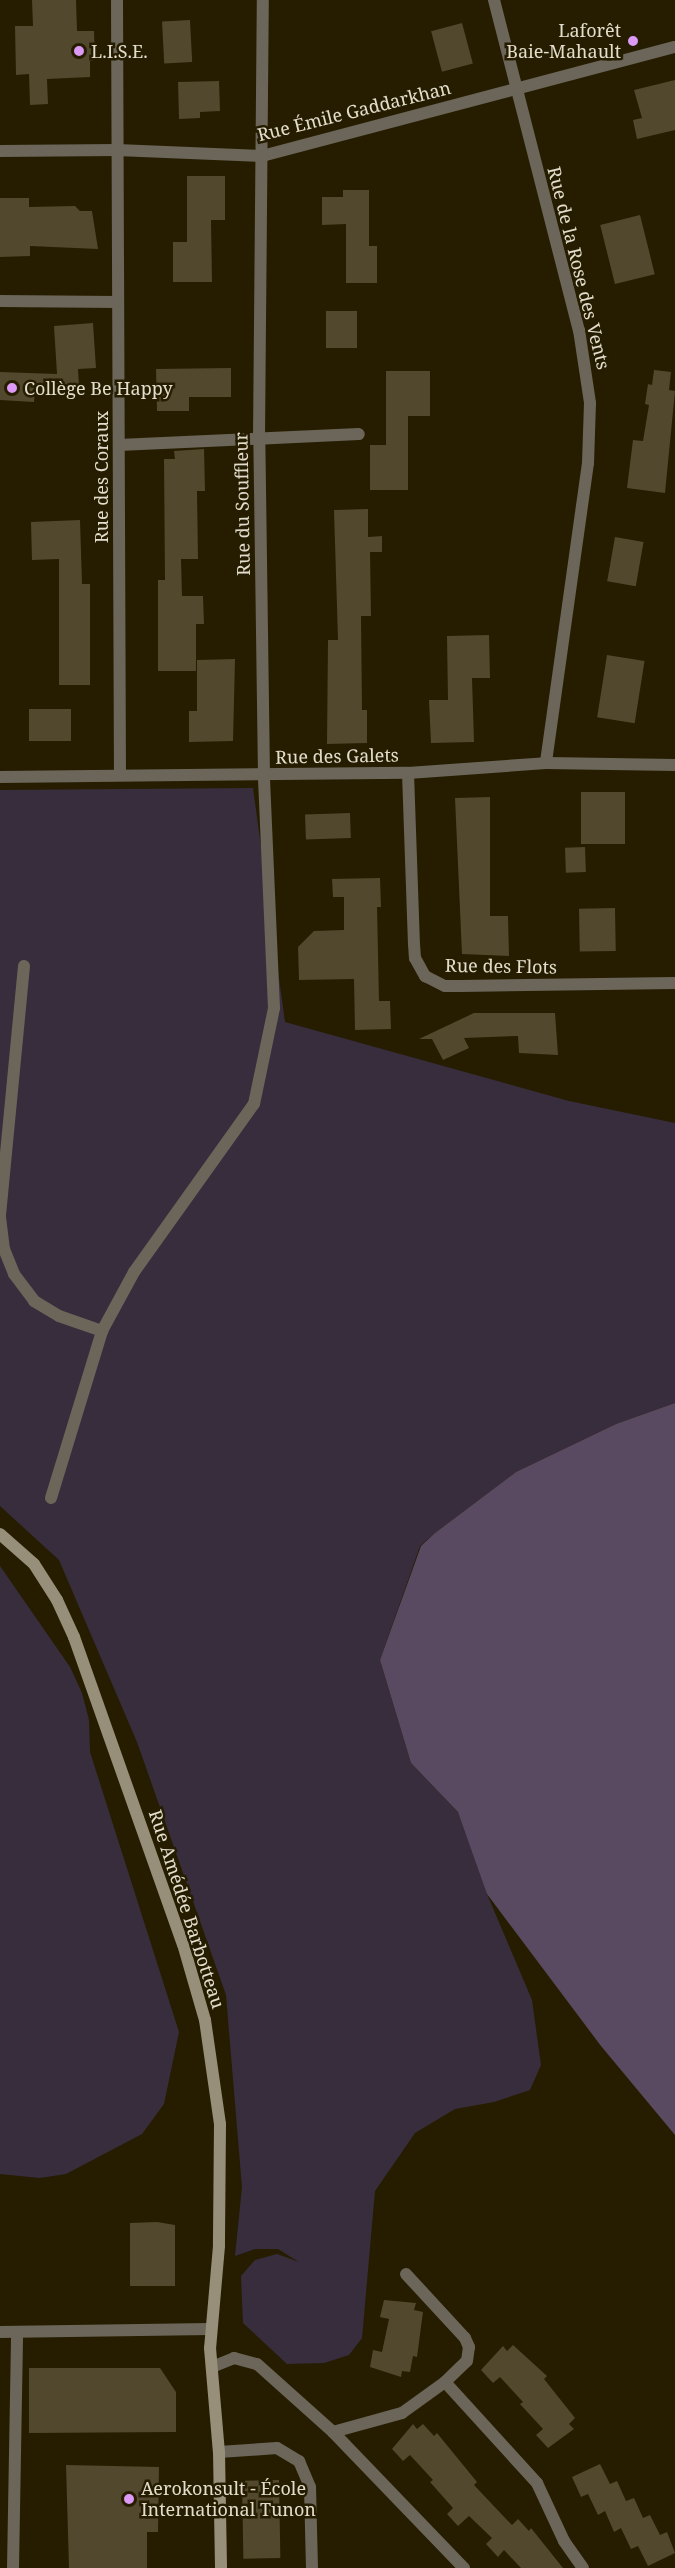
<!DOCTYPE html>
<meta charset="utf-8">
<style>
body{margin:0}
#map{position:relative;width:675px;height:2568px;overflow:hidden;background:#261d01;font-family:"Noto Serif",serif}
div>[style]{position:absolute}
.green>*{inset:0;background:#382d3d}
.water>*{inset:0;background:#5a4a61}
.building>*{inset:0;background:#51482d;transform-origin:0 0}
.lane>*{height:12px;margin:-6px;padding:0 6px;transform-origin:6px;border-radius:6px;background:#6b6659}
.street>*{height:12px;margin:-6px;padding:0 6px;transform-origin:6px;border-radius:6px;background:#6b6659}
.secondary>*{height:12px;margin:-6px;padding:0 6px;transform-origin:6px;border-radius:6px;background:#978f7a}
.dots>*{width:16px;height:16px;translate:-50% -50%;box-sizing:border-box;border:3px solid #261d01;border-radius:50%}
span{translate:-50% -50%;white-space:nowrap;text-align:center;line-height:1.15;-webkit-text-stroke:5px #261d01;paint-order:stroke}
.poi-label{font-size:18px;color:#e3ddcd}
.right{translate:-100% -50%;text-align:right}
.left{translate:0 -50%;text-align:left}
.street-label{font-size:18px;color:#e3ddcd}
</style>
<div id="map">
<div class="green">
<i style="clip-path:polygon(253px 788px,285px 1022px,569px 1101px,675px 1123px,675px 1403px,616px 1424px,516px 1472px,435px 1533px,420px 1546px,380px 1660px,411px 1763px,458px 1812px,472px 1846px,487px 1894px,532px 2000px,541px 2065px,530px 2090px,494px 2102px,455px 2109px,415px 2133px,375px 2191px,362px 2338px,349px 2355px,324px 2363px,287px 2364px,243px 2323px,241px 2276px,255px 2260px,277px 2254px,299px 2262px,278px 2249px,255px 2249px,235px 2256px,242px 2187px,226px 1995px,137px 1742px,59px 1560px,0 1506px,0 790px)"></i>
<i style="clip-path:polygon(0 1566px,70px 1667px,82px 1693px,89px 1720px,90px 1752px,179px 2032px,164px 2104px,142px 2134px,66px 2174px,40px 2178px,0 2174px)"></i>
</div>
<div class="water">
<i style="clip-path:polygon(675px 1403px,675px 2135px,601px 2046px,487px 1894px,458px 1812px,411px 1763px,380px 1660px,421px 1546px,435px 1533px,516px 1472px,616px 1424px)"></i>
</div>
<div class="building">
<i style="clip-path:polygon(32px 0,76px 0,77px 31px,94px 31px,95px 60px,90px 61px,90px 77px,47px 79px,48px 104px,30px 105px,29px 74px,16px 75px,15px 26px,33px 26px)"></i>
<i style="left:190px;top:20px;width:42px;height:28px;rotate:87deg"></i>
<i style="left:462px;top:23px;width:42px;height:32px;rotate:75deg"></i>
<i style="clip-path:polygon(675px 80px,675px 130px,637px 139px,633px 120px,642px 118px,634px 90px)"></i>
<i style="clip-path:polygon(219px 81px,220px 111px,200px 112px,200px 118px,179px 119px,178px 82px)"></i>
<i style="clip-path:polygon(187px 176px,225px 176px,225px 220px,211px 220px,212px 282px,173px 282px,173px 242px,187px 242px)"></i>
<i style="clip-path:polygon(343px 190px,369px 190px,369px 246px,377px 246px,377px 283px,346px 283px,346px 224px,322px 225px,322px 197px,343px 197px)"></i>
<i style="clip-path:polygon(0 198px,29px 198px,29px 207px,75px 206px,80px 211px,92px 211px,98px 249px,30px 246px,30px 256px,0 257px)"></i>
<i style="left:640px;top:215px;width:61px;height:41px;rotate:76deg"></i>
<i style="left:326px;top:311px;width:31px;height:37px"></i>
<i style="clip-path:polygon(93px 323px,96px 368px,78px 369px,79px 386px,35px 388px,34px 402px,0 400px,0 372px,57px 374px,54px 326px)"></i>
<i style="clip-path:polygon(231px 368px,231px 397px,189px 397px,189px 411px,157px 411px,156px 369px)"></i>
<i style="clip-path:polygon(654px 370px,671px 372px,669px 390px,675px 391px,665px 493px,627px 488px,633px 440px,643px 441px,649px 405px,645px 404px,648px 384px,652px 385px)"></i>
<i style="clip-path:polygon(386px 371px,430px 371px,430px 416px,408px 416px,408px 490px,370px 490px,370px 445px,386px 445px)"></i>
<i style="clip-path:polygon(204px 449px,205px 491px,197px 491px,198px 559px,181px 559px,182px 596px,203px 596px,204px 624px,196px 624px,196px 671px,158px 671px,158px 580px,165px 580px,164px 459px,175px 459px,174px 451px)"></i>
<i style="clip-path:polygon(368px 509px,368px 537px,382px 536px,382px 552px,370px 552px,371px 616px,361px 616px,362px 710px,367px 710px,367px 743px,327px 744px,328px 640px,338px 640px,334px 510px)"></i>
<i style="clip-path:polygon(80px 520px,82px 584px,90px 584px,90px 685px,59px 685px,59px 559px,32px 560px,31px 522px)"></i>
<i style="left:615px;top:537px;width:29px;height:45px;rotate:10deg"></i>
<i style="clip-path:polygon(489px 635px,490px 678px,472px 678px,474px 742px,431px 743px,429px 700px,448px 700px,447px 636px)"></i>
<i style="left:607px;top:655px;width:38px;height:63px;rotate:9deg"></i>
<i style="clip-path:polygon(235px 659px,233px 741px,189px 742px,189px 711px,197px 711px,197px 660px)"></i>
<i style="left:71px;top:709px;width:32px;height:42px;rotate:90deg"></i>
<i style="left:581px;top:792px;width:44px;height:52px"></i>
<i style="clip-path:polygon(490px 797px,490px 916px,508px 916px,509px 956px,462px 954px,455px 798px)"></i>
<i style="left:350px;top:813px;width:25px;height:45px;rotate:88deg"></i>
<i style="left:585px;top:847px;width:25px;height:20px;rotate:88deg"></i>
<i style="clip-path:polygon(380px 878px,381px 907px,377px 907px,379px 1001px,390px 1001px,391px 1029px,355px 1030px,354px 979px,299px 980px,298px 947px,314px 931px,344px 930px,344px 897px,333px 897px,332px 879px)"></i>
<i style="left:615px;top:908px;width:43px;height:36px;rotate:89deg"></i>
<i style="clip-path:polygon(474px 1013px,555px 1013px,558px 1055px,519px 1053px,518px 1036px,464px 1038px,469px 1048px,443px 1060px,432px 1039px,419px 1039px)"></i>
<i style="clip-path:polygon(157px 2222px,175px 2225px,175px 2286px,130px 2286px,130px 2223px)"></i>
<i style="clip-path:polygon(384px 2300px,416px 2303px,414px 2310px,423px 2312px,417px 2357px,413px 2356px,410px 2372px,402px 2371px,401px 2377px,370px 2367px,373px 2350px,382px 2352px,389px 2319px,380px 2317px)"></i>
<i style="clip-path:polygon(513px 2345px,547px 2376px,544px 2379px,575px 2418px,569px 2424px,574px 2429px,548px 2448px,536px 2435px,543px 2429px,520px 2404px,523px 2402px,500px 2377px,493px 2383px,481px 2370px,503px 2346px,507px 2351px)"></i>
<i style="clip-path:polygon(29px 2368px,160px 2368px,176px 2392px,176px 2432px,29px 2433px)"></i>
<i style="clip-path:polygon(413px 2424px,417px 2429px,423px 2424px,434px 2436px,437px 2433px,477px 2482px,474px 2485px,507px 2520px,512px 2525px,518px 2519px,529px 2531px,531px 2528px,563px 2568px,521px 2568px,504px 2550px,498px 2557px,486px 2544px,492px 2538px,469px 2516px,458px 2526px,447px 2514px,453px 2508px,430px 2482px,433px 2480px,410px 2455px,403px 2461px,392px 2449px)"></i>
<i style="clip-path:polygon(600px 2464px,610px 2484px,617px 2481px,626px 2501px,634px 2498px,643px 2518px,650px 2515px,660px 2535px,667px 2532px,675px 2553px,648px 2566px,638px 2546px,631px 2549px,621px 2528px,614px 2532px,605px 2511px,598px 2515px,588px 2494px,581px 2497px,572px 2477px)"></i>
<i style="clip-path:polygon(66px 2465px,159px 2467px,158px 2532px,147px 2532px,147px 2568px,69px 2568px)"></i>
<i style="left:279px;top:2480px;width:78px;height:37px;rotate:89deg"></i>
</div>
<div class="lane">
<i style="left:13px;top:2568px;width:236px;rotate:-89deg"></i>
</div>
<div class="street">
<i style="left:117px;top:0;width:773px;rotate:89.78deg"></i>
<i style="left:494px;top:0;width:341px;rotate:75.6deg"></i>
<i style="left:579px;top:330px;width:74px;rotate:81.4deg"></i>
<i style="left:590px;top:403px;width:60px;rotate:91.9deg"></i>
<i style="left:588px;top:463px;width:303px;rotate:98deg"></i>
<i style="left:0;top:151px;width:117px;rotate:-0.5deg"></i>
<i style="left:117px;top:150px;width:145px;rotate:2.4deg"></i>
<i style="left:262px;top:156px;width:427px;rotate:-14.8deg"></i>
<i style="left:0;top:301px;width:117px;rotate:0.5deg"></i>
<i style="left:119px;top:445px;width:240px;rotate:-2.6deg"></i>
<i style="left:408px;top:773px;width:171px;rotate:88deg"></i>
<i style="left:414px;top:944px;width:14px;rotate:86deg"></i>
<i style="left:415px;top:958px;width:21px;rotate:61deg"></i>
<i style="left:425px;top:976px;width:22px;rotate:27deg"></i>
<i style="left:445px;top:986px;width:15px"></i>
<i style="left:460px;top:986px;width:215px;rotate:-0.8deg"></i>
<i style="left:0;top:777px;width:408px;rotate:-0.6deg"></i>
<i style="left:408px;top:773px;width:138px;rotate:-4.1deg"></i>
<i style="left:546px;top:763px;width:129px;rotate:0.9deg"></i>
<i style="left:24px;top:966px;width:252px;rotate:95.5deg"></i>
<i style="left:0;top:1217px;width:32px;rotate:83deg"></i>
<i style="left:4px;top:1249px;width:27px;rotate:68deg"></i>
<i style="left:14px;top:1274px;width:34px;rotate:53deg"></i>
<i style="left:34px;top:1301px;width:29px;rotate:31deg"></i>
<i style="left:59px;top:1316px;width:46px;rotate:19.2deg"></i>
<i style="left:51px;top:1498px;width:175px;rotate:-73deg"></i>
<i style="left:102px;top:1331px;width:67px;rotate:-61.5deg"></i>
<i style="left:134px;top:1272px;width:206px;rotate:-54.5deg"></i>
<i style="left:254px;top:1104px;width:98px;rotate:-78.2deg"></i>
<i style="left:274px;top:1008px;width:233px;rotate:-92.5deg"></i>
<i style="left:264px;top:775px;width:338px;rotate:-90.8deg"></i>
<i style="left:259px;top:437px;width:437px;rotate:-89.5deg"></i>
<i style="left:0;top:2332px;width:210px;rotate:-0.8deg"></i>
<i style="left:212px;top:2367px;width:24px;rotate:-22deg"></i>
<i style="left:234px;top:2358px;width:24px;rotate:15deg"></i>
<i style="left:257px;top:2364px;width:102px;rotate:41.8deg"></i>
<i style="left:333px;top:2432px;width:189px;rotate:46.1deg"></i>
<i style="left:445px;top:2382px;width:137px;rotate:47.7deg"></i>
<i style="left:537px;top:2483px;width:64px;rotate:65deg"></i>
<i style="left:564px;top:2541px;width:33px;rotate:55deg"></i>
<i style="left:333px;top:2432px;width:72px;rotate:-15.4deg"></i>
<i style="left:402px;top:2413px;width:53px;rotate:-35.8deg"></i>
<i style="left:445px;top:2382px;width:30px;rotate:-44deg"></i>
<i style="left:467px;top:2361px;width:14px;rotate:-82deg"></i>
<i style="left:469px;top:2347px;width:10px;rotate:-114deg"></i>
<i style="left:465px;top:2338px;width:87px;rotate:-132.7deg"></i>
<i style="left:219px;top:2452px;width:58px;rotate:-3.9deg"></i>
<i style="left:277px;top:2448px;width:26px;rotate:31deg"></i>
<i style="left:299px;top:2461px;width:28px;rotate:67deg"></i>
<i style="left:310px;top:2487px;width:81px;rotate:88.6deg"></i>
</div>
<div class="secondary">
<i style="left:0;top:1534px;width:45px;rotate:41.4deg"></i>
<i style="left:34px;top:1564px;width:43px;rotate:57.4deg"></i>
<i style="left:57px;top:1600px;width:41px;rotate:65.3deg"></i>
<i style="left:74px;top:1637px;width:326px;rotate:70.5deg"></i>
<i style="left:183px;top:1944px;width:79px;rotate:73.9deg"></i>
<i style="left:205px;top:2020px;width:105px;rotate:81.8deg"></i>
<i style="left:220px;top:2124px;width:122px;rotate:90.5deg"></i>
<i style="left:219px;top:2246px;width:102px;rotate:95deg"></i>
<i style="left:210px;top:2348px;width:104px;rotate:85.1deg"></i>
<i style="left:219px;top:2452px;width:116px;rotate:89deg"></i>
</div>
<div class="dots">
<i style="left:633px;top:41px;background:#dc99f5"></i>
<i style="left:79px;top:51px;background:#dc99f5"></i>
<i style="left:12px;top:388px;background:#dc99f5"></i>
<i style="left:129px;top:2499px;background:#dc99f5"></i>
</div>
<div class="poi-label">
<span class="right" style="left:621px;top:41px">Laforêt<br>Baie-Mahault</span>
<span class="left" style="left:91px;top:51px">L.I.S.E.</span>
<span class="left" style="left:24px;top:388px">Collège Be Happy</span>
<span class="left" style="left:141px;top:2499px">Aerokonsult - École<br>International Tunon</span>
</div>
<div class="street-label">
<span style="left:354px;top:111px;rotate:-14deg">Rue Émile Gaddarkhan</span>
<span style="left:579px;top:268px;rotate:76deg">Rue de la Rose des Vents</span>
<span style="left:101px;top:477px;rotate:-90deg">Rue des Coraux</span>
<span style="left:242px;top:504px;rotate:-91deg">Rue du Souffleur</span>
<span style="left:337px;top:756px;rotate:-1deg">Rue des Galets</span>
<span style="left:501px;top:966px;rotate:1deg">Rue des Flots</span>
<span style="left:187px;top:1909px;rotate:72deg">Rue Amédée Barbotteau</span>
</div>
</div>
